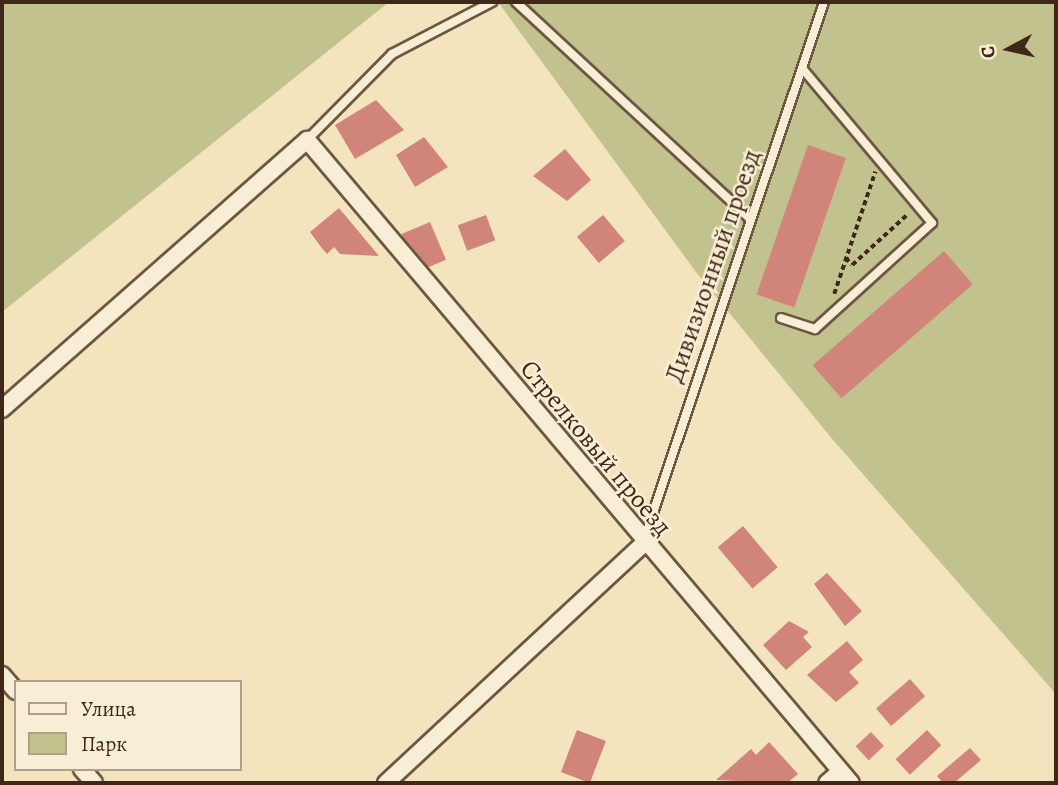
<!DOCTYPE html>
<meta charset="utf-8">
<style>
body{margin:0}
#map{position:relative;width:1058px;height:785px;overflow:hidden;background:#f4e4be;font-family:Alegreya,serif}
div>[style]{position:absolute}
.green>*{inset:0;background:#c1c28d}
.building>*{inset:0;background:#d1847a;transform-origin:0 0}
.path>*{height:3.5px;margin-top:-1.75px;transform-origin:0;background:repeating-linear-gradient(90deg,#402819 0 5px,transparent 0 8.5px)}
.roads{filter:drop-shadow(2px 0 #6d5742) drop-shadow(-2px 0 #6d5742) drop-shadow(0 2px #6d5742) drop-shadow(0 -2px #6d5742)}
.lane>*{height:8px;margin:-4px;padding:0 4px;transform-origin:4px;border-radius:4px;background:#f8edd5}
.street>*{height:16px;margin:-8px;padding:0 8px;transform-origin:8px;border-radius:8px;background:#f8edd5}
span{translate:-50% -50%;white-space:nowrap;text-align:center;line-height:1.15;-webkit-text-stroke:5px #f8edd5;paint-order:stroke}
.street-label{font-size:26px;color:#402819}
.frame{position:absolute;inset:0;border:4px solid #402819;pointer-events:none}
.legend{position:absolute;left:14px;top:680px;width:228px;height:91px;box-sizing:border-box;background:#f8edd5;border:2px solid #ae9e8a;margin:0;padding:9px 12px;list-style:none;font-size:21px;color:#402819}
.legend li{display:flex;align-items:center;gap:14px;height:35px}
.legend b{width:35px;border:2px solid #ae9e8a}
.north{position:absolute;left:974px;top:14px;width:70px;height:70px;-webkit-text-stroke:5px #f8edd5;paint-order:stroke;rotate:262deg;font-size:19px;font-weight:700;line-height:28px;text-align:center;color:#402819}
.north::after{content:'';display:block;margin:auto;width:24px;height:32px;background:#402819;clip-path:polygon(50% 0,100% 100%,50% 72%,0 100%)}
</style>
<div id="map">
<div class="green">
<i style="clip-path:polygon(2px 2px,389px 2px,2px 312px)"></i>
<i style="clip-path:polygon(498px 2px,1056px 2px,1056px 694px,833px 440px,696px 272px)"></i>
</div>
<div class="building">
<i style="clip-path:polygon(376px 100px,404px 130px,355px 159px,335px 125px)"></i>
<i style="clip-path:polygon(424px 137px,448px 167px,415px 187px,396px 155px)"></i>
<i style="left:808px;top:145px;width:40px;height:158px;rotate:19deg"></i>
<i style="clip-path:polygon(565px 149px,591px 180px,567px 201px,533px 176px)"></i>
<i style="clip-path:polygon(339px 208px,379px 256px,340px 254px,334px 247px,327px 254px,321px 247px,310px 232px)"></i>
<i style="left:486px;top:215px;width:27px;height:30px;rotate:70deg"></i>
<i style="left:603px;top:215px;width:34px;height:34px;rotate:50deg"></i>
<i style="left:430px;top:222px;width:41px;height:31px;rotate:67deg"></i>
<i style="left:944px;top:251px;width:44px;height:174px;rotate:49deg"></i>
<i style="left:743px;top:526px;width:54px;height:33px;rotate:50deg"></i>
<i style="clip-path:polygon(827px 573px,862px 611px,845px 626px,814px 584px)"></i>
<i style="clip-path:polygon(789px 621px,809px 632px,803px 637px,812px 647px,786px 670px,763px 645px)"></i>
<i style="clip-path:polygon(847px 641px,863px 660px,849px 672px,859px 683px,836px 702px,807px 675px)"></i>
<i style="left:910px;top:679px;width:23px;height:45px;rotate:49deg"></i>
<i style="left:577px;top:730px;width:31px;height:45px;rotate:21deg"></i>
<i style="left:927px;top:730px;width:21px;height:43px;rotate:47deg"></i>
<i style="left:871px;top:732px;width:19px;height:21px;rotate:47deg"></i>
<i style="clip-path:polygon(769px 742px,798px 774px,787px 783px,716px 780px,751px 749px,756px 755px)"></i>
<i style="clip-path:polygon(970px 748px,981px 760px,954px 783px,943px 783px,937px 776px)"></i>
</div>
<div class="path">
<i style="left:846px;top:258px;width:9px;rotate:49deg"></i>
<i style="left:852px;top:265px;width:76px;rotate:-42.3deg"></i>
<i style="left:834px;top:294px;width:129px;rotate:-71.4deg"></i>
</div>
<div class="roads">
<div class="lane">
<i style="left:516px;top:2px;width:319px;rotate:42.8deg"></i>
<i style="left:307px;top:140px;width:121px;rotate:-45.3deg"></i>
<i style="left:392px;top:54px;width:113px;rotate:-27.5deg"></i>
<i style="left:781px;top:318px;width:36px;rotate:18deg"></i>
<i style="left:815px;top:329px;width:158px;rotate:-42.2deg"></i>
<i style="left:932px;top:223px;width:202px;rotate:-130deg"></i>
<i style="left:644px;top:540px;width:567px;rotate:-71.5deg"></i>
</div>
<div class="street">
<i style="left:2px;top:409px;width:407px;rotate:-41.4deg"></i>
<i style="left:307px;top:140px;width:842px;rotate:49.77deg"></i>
<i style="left:2px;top:675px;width:21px;rotate:49deg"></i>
<i style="left:82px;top:769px;width:18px;rotate:49deg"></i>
<i style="left:386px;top:783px;width:351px;rotate:-42.9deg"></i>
<i style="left:827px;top:783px;width:18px;rotate:-41deg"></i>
</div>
</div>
<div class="street-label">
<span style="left:713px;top:266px;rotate:-71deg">Дивизионный проезд</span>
<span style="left:596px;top:448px;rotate:50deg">Стрелковый проезд</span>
</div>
<div class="frame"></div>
<ul class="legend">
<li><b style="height:9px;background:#f8edd5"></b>Улица</li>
<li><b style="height:19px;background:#c1c28d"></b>Парк</li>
</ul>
<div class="north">С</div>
</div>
